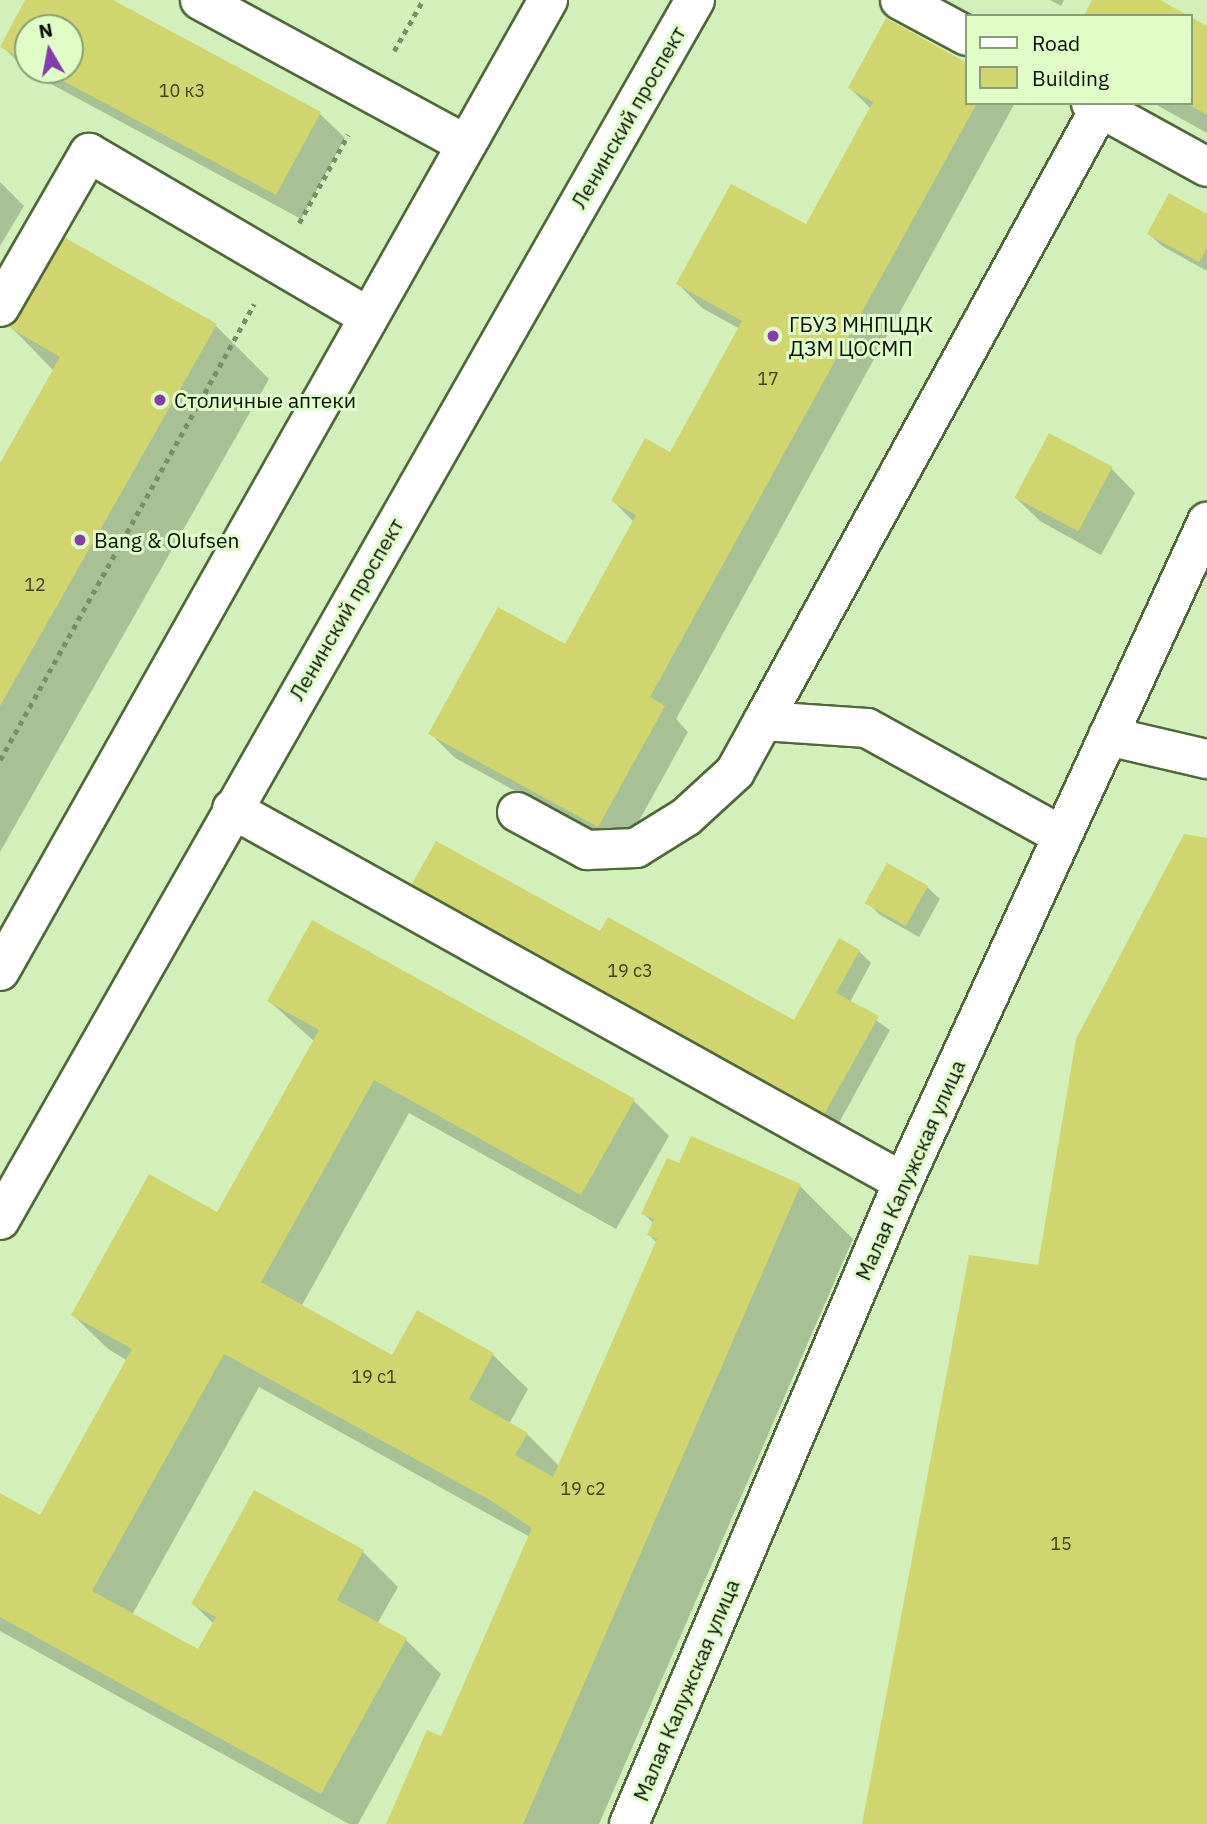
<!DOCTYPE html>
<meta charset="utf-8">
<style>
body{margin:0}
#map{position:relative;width:1207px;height:1824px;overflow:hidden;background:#d3f0bb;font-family:"IBM Plex Sans",sans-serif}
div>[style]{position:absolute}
.shadow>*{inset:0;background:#0003}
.building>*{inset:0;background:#d1d56e;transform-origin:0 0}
.path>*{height:4.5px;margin-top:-2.25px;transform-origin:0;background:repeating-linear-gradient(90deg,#798d69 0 5px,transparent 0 10px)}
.roads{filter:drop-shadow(2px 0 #506839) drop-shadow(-2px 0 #506839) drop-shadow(0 2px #506839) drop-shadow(0 -2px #506839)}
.minor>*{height:38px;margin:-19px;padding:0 19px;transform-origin:19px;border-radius:19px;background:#fff}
.major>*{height:38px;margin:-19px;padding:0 19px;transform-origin:19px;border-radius:19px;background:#fff}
.dots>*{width:19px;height:19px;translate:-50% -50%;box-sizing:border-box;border:4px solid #e0fdc8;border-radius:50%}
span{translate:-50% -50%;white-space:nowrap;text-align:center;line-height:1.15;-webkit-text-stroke:6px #e0fdc8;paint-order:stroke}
.number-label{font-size:18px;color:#3a411c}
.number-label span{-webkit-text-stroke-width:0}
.street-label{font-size:21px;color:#071001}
.poi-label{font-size:21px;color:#071001}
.left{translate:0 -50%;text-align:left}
.legend{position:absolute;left:965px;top:14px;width:228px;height:91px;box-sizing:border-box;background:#e0fdc8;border:2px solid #899e78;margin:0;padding:9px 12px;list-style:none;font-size:21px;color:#071001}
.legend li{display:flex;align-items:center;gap:14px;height:35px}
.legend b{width:35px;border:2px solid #899e78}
.north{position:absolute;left:14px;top:14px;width:70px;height:70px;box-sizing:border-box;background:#e0fdc8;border:2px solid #899e78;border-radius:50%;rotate:350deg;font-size:19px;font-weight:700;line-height:28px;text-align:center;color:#071001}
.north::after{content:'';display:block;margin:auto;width:24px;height:32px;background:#853cae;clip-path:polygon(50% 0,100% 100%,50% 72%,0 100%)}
</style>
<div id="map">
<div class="shadow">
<i style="clip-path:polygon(evenodd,27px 0,109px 0,320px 114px,345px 138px,301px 219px,27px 71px,2px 46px,27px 0,28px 28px,70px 28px,70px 70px,28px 70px,28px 28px)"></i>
<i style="clip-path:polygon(1050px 0,1064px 0,1061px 6px)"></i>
<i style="clip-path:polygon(887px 21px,967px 65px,967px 103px,1015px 103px,676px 719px,688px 732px,623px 850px,455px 758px,430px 733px,566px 646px,634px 522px,613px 501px,671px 454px,740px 329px,702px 308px,678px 284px,807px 227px,871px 109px,850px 88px)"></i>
<i style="clip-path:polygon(1207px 26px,1207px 133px,1153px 103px,1191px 103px)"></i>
<i style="clip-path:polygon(0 182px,24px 206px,0 246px)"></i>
<i style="clip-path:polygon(1207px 216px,1207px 271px,1162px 246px,1149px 234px)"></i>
<i style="clip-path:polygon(63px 238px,216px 326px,269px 379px,0 852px,0 466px,54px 371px,12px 328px)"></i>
<i style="clip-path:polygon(1111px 468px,1135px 493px,1101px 555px,1040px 521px,1015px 497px)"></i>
<i style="clip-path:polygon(927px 887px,940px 899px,919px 937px,880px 915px,868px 903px)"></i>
<i style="clip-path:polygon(313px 923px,634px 1101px,669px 1136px,616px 1229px,409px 1113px,301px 1307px,393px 1358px,418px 1313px,493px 1355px,528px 1389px,509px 1424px,527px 1434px,560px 1467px,657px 1243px,649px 1235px,654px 1224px,644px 1214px,680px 1165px,692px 1138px,800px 1186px,853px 1239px,599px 1824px,388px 1824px,442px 1738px,530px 1537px,259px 1387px,132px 1615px,198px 1652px,214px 1624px,193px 1604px,255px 1492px,363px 1552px,398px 1587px,377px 1624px,406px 1640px,441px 1674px,358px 1824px,349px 1824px,0 1631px,0 1495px,41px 1517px,128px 1361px,108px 1349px,73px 1315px,218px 1214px,315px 1042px,269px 1001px)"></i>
<i style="clip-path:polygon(601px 934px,795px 1022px,859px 951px,871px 963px,850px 1002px,890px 1030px,835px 1130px)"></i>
</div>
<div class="building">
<i style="clip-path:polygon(25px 0,113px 0,321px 112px,276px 195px,43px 70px,70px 70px,70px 28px,28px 28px,28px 62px,0 47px)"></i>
<i style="clip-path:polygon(1092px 0,1160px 0,1189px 16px,1084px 16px)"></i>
<i style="clip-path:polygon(1191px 17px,1207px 26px,1207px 115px,1186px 103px,1191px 103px)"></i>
<i style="clip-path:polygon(886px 18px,967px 63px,967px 103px,977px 103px,650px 697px,665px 706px,598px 827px,428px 734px,498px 607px,565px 644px,636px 515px,611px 501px,645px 438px,670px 452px,742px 321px,676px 284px,731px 184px,806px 224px,873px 102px,848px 88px)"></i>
<i style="clip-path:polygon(1169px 193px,1207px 214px,1207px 248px,1199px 262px,1147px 234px)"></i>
<i style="clip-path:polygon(62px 236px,217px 324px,0 706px,0 463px,60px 357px,10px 328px)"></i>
<i style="left:1049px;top:433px;width:72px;height:73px;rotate:28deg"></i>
<i style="clip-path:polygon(1184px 834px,1207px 838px,1207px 1824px,862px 1824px,969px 1255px,1038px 1265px,1076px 1039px)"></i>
<i style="clip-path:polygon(436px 841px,600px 931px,608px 917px,794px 1020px,839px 938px,860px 950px,836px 993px,879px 1016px,822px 1118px,408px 891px)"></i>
<i style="left:887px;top:863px;width:47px;height:46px;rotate:29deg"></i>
<i style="clip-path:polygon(312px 920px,635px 1099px,581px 1195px,374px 1080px,261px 1282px,392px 1355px,417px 1310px,494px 1353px,469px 1399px,528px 1433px,515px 1455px,553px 1477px,657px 1239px,647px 1235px,654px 1219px,641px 1214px,667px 1158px,679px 1163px,691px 1136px,801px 1184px,523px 1824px,386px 1824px,427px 1730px,441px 1736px,532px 1528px,490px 1500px,224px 1354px,92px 1591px,198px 1649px,216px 1617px,191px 1604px,254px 1490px,364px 1550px,337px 1600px,407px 1638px,321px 1794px,0 1617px,0 1493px,40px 1515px,132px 1349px,71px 1315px,149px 1174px,217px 1212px,319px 1030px,267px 1001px)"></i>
</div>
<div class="path">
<i style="left:394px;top:51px;width:59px;rotate:-60.4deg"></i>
<i style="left:299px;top:223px;width:101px;rotate:-60.9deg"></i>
<i style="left:0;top:760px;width:522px;rotate:-60.88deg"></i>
</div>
<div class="roads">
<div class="minor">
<i style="left:200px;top:0;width:302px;rotate:28.5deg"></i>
<i style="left:900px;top:0;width:76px;rotate:28.2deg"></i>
<i style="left:1091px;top:103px;width:132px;rotate:28.9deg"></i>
<i style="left:0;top:307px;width:178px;rotate:-60deg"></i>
<i style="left:89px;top:153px;width:324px;rotate:30.4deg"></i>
<i style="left:763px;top:721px;width:700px;rotate:-61.2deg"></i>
<i style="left:1108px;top:736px;width:102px;rotate:13.1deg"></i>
<i style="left:232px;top:809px;width:768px;rotate:29.07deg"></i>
<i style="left:517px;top:812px;width:80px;rotate:28.5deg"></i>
<i style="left:587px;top:850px;width:49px;rotate:-2.3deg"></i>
<i style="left:636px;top:848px;width:59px;rotate:-31.8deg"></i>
<i style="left:686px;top:817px;width:67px;rotate:-42.6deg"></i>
<i style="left:735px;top:772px;width:58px;rotate:-61.2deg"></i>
<i style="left:763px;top:721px;width:104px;rotate:3.9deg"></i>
<i style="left:867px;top:728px;width:222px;rotate:28.9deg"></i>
<i style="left:629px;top:1824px;width:698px;rotate:-66.89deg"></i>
<i style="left:903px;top:1182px;width:727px;rotate:-65.27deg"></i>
</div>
<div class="major">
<i style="left:0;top:971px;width:1115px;rotate:-60.56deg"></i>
<i style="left:0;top:1220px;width:1404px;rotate:-60.33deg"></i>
</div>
</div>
<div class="dots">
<i style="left:773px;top:336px;background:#853cae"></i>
<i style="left:160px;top:400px;background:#853cae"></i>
<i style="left:80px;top:540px;background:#853cae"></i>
</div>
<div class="number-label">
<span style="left:182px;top:91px">10 к3</span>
<span style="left:768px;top:379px">17</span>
<span style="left:35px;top:585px">12</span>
<span style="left:630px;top:971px">19 с3</span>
<span style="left:374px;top:1377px">19 с1</span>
<span style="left:583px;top:1489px">19 с2</span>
<span style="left:1061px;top:1544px">15</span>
</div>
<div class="street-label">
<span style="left:628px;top:117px;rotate:-60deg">Ленинский проспект</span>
<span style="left:346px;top:609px;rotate:-60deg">Ленинский проспект</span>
<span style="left:910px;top:1170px;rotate:-66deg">Малая Калужская улица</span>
<span style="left:686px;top:1690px;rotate:-67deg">Малая Калужская улица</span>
</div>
<div class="poi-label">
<span class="left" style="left:789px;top:336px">ГБУЗ МНПЦДК<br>ДЗМ ЦОСМП</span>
<span class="left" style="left:174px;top:400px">Столичные аптеки</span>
<span class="left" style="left:94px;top:540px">Bang &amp; Olufsen</span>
</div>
<ul class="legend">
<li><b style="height:9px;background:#fff"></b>Road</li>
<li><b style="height:19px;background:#d1d56e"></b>Building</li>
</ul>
<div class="north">N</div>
</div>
